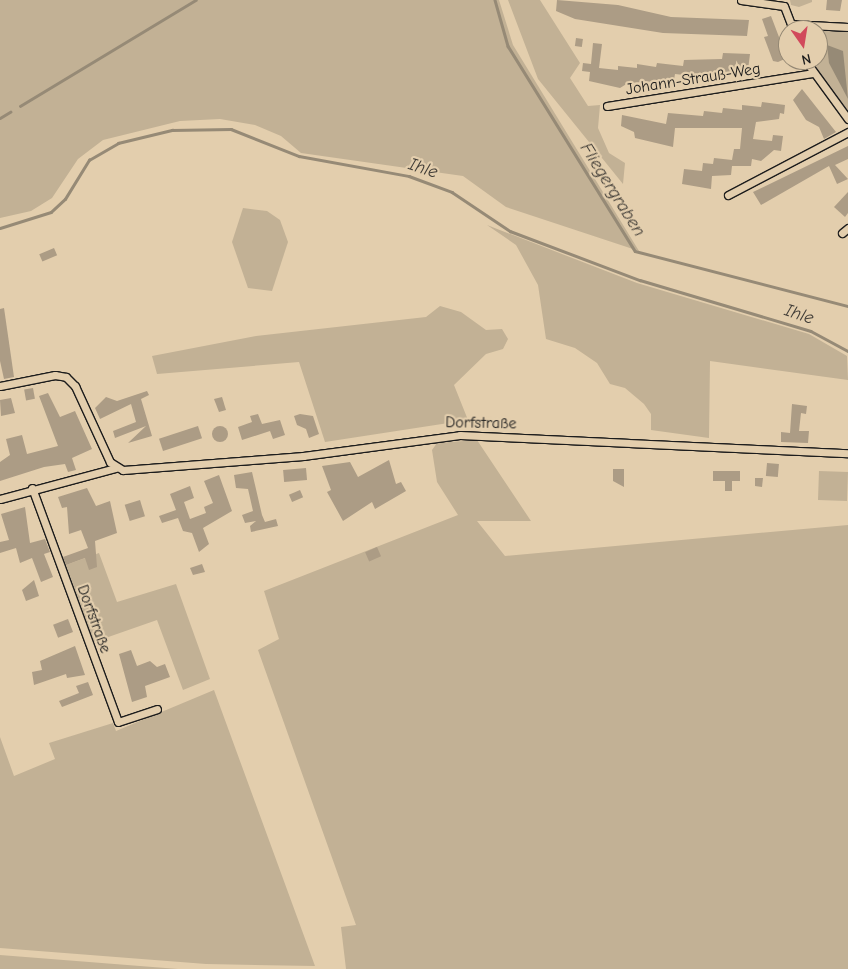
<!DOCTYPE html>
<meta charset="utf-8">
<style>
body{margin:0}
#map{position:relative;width:848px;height:969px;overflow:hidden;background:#e3cead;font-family:"Comic Neue",sans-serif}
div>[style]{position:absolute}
.green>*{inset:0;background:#c2b195;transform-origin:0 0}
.water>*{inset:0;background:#968a76}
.stream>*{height:2.5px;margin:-1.25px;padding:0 1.25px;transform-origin:1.25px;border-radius:1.25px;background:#968a76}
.building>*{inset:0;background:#ac9c85;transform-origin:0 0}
.round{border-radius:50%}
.roads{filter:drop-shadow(1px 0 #1c1c1c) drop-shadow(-1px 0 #1c1c1c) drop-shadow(0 1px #1c1c1c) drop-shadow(0 -1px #1c1c1c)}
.street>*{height:7px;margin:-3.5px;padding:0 3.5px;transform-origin:3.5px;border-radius:3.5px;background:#e3cead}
span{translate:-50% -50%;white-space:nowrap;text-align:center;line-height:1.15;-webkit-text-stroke:4.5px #e3cead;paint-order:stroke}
.street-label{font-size:16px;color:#1c1c1c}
.water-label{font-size:18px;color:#413d37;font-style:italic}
.north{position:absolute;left:778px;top:20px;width:50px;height:50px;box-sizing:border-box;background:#e3cead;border:1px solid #938773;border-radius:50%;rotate:167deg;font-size:14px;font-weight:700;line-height:20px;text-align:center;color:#1c1c1c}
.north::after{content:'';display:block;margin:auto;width:18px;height:22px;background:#d1495b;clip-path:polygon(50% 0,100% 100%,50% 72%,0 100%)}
</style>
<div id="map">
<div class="green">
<i style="clip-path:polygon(0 0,499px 0,513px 45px,639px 251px,506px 207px,463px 176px,301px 153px,281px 136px,255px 125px,220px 119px,180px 121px,103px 140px,78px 159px,52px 198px,31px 211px,0 218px)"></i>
<i style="clip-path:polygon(508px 0,540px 0,580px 63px,570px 78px,588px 106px,600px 105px,598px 128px,609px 153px,625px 163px,623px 184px,538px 79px)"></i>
<i style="clip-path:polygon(790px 0,812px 0,812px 2px,799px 7px,791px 5px)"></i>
<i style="clip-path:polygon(815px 27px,848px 31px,848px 113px,810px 60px,818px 60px,818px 30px,805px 30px)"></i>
<i style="clip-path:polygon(243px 208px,267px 211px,280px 220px,288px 242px,272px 291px,248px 288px,232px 242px)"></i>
<i style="clip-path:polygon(487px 225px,637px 283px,809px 334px,847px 356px,848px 380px,710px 361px,709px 438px,651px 430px,651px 414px,644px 404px,625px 388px,610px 384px,597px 363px,575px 348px,546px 339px,538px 285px,516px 245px)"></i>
<i style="clip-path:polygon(440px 306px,461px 312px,486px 330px,502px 329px,508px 339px,503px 349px,486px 354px,454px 385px,468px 420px,325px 442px,299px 362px,157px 374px,152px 356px,256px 336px,426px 317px)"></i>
<i style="clip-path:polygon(477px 440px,531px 521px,477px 521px,505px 556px,848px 525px,848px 969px,346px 969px,341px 927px,356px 925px,258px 650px,279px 639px,264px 591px,458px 515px,437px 482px,432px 450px,437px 443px)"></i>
<i style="left:819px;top:471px;width:29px;height:29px;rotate:2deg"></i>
<i style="clip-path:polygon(99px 553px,117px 602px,176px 584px,210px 679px,183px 690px,157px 620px,94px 642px,66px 565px)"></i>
<i style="clip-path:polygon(214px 690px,315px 966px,206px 964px,0 948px,0 737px,14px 776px,55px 759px,49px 743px,113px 723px,116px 731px)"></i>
<i style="clip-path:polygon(0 955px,178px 969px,0 969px)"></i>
</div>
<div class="water">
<i style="clip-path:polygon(827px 45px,843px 51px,848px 99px,829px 63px)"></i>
</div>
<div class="stream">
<i style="left:495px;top:0;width:48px;rotate:74.2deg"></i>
<i style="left:508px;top:46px;width:241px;rotate:58.2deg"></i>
<i style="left:635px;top:251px;width:220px;rotate:14.5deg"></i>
<i style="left:20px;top:106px;width:205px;rotate:-31.1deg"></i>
<i style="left:0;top:118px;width:12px;rotate:-31deg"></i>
<i style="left:0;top:228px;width:53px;rotate:-17.4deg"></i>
<i style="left:51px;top:212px;width:19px;rotate:-43deg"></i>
<i style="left:65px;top:199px;width:46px;rotate:-58.4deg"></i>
<i style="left:89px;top:160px;width:34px;rotate:-30deg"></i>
<i style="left:118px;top:143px;width:56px;rotate:-13.5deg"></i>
<i style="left:172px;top:130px;width:59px;rotate:-1deg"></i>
<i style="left:231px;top:129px;width:73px;rotate:21.7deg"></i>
<i style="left:299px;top:156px;width:112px;rotate:10.3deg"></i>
<i style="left:409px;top:176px;width:46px;rotate:20.4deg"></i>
<i style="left:452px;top:192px;width:70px;rotate:33.9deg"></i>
<i style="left:510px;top:231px;width:139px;rotate:20.7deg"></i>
<i style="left:640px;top:280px;width:178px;rotate:16.6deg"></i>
<i style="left:811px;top:331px;width:42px;rotate:28.4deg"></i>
</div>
<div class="building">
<i style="clip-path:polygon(557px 0,618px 5px,671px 17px,749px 20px,747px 36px,663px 33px,575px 19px,556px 11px)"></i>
<i style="clip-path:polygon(827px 0,842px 0,840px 11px,826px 10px)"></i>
<i style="clip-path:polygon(771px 16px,787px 58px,778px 62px,773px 61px,764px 37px,768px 36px,762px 19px)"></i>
<i style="left:576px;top:38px;width:7px;height:8px;rotate:8deg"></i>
<i style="clip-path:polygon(593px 43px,602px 44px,599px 68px,618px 70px,618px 66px,637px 68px,637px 64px,656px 67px,657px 63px,683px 66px,684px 60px,722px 59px,723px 53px,750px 54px,748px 70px,701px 77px,675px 74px,674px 80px,628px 83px,620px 88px,589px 81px,590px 72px,582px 71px,583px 63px,591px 64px)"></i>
<i style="clip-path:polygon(802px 89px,817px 108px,836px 132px,824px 139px,819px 127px,806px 120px,793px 100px)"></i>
<i style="clip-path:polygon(762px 102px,785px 105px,784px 114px,780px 113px,779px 119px,756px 122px,753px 139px,772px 141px,773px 135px,783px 136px,781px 151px,774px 150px,761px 161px,752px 159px,751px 166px,732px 166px,731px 175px,712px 176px,711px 189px,682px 184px,684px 169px,702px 171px,703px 163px,713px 164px,714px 158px,732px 160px,734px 149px,740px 149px,742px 128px,675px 128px,673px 147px,635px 138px,634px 132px,621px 126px,622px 115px,666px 124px,668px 113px,703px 116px,704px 111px,722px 113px,723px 108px,742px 110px,742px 105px,761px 107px)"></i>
<i style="clip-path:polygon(848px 146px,848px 159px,835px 165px,848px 179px,837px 184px,829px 166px,761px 205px,753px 192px)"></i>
<i style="clip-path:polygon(848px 192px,848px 213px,845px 217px,834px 207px)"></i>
<i style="left:54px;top:248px;width:8px;height:16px;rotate:67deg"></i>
<i style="clip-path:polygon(4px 308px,14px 377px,4px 379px,0 361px,0 309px)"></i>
<i style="left:33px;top:388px;width:11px;height:9px;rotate:80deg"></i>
<i style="clip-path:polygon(147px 391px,149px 395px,141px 399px,152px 436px,128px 443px,146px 426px,115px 438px,113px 431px,136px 422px,131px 404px,100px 419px,95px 408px,106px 397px,117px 401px)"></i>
<i style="clip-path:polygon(48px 393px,60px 417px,75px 411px,92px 449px,72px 458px,76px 470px,68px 472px,65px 464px,44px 467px,0 481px,0 462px,10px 455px,6px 439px,22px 435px,27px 454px,58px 446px,39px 396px)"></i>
<i style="clip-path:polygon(222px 397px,226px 410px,219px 412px,214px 399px)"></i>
<i style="clip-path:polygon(11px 398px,15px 413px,1px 416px,0 400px)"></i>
<i style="clip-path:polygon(792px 404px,807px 406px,806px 414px,801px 413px,799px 431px,809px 431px,808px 443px,781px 442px,781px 432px,790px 433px)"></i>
<i style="clip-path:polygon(258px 414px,262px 424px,280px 420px,285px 435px,273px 439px,270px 431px,242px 440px,238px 427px,252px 422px,250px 416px)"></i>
<i style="clip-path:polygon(300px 414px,313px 416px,319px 434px,309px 438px,306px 429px,297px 425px,294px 416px)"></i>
<i style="left:198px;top:426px;width:13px;height:41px;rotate:72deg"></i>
<i class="round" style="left:212px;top:426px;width:16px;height:16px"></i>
<i style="clip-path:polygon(389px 460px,396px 484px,401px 482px,406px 491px,375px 509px,372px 502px,343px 521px,327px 492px,331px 490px,322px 466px,350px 462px,358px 477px)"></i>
<i style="left:767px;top:463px;width:12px;height:13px;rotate:5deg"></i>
<i style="left:306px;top:468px;width:12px;height:23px;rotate:85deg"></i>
<i style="clip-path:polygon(613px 469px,624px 469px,624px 487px,613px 481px)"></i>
<i style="clip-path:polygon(713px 471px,740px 471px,740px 481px,732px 481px,732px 491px,725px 491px,725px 481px,713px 481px)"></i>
<i style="clip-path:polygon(252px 472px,262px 515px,265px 522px,276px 519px,278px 526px,251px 532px,250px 526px,256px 521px,245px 523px,242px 515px,253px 511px,248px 489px,236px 488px,234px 475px)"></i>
<i style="clip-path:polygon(219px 475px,232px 511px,203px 528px,209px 544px,199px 552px,192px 533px,183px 531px,178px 518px,162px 523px,159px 516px,176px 510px,170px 494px,190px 486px,194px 498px,184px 502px,190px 519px,206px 513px,204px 507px,213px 503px,204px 481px)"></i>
<i style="clip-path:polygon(755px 478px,763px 478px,762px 487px,755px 486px)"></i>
<i style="clip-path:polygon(87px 488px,96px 506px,110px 501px,117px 533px,95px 541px,97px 567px,89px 570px,85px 558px,66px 565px,63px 557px,88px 548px,81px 530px,69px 534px,67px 507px,62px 508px,58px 497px)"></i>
<i style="left:300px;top:490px;width:8px;height:12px;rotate:67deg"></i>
<i style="left:140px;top:500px;width:17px;height:16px;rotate:73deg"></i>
<i style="clip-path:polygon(25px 507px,30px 543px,45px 539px,50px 552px,44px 554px,53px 577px,41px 582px,32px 558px,20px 563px,16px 548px,0 553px,0 542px,9px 540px,1px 514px)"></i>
<i style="left:377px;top:547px;width:10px;height:13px;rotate:66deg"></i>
<i style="clip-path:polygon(202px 564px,205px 572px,193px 575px,190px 568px)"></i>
<i style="clip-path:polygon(34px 580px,39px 596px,26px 601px,22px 590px)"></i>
<i style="left:68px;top:619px;width:14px;height:16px;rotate:69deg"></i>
<i style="clip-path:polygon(75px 646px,85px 675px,67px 678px,66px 674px,34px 685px,32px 672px,42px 670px,40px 661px)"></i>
<i style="clip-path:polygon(131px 650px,137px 666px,150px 661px,157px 667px,165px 664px,170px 677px,145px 686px,147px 697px,132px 702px,119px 654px)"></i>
<i style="clip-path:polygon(88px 682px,93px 695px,62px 707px,59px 701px,79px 693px,76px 686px)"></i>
</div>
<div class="roads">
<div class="street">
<i style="left:741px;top:0;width:43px;rotate:7.9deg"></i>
<i style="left:784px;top:6px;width:26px;rotate:69deg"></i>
<i style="left:791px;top:24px;width:57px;rotate:3deg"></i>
<i style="left:805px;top:60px;width:73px;rotate:53.9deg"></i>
<i style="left:607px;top:106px;width:208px;rotate:-9.1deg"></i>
<i style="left:728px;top:195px;width:136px;rotate:-27.7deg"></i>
<i style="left:842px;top:233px;width:8px;rotate:-40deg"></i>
<i style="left:0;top:386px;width:56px;rotate:-11.3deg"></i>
<i style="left:55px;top:375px;width:11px;rotate:10deg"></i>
<i style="left:66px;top:377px;width:13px;rotate:45deg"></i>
<i style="left:75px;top:386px;width:84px;rotate:65.3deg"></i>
<i style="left:110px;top:462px;width:15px;rotate:32deg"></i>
<i style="left:123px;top:470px;width:181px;rotate:-4.4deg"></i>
<i style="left:303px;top:456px;width:158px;rotate:-7.6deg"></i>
<i style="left:460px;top:435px;width:388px;rotate:2.7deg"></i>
<i style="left:32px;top:488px;width:249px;rotate:69.8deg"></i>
<i style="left:118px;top:722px;width:41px;rotate:-18.4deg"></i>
<i style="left:0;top:499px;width:120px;rotate:-15deg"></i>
</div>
</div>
<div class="street-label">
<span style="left:693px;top:79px;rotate:-9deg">Johann-Strauß-Weg</span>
<span style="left:481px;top:423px;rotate:1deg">Dorfstraße</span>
<span style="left:94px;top:619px;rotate:70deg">Dorfstraße</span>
</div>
<div class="water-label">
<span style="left:423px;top:169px;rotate:18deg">Ihle</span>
<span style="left:612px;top:190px;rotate:58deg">Fliegergraben</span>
<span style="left:799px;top:315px;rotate:18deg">Ihle</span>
</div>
<div class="north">N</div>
</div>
